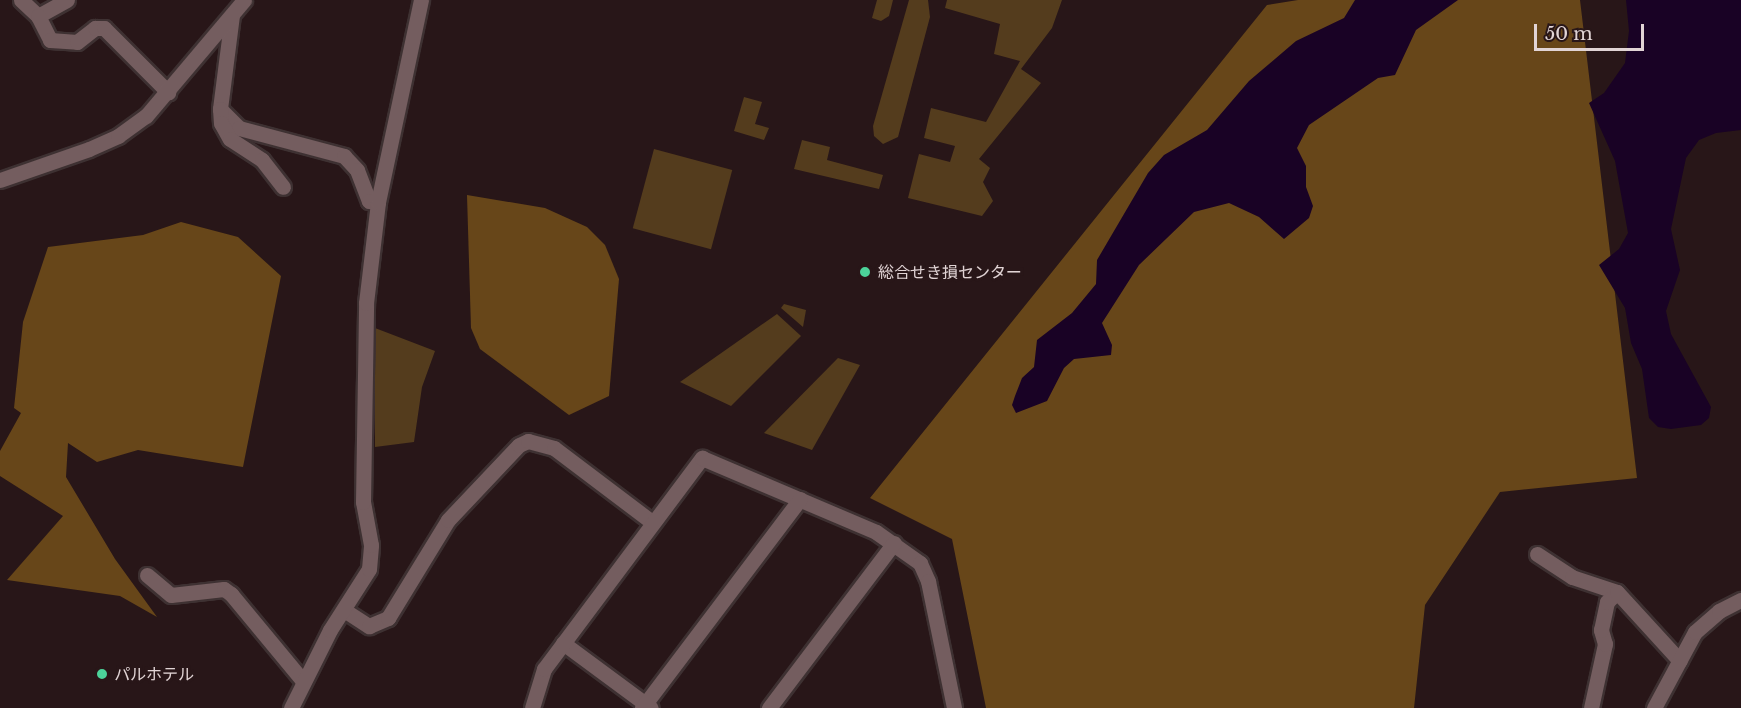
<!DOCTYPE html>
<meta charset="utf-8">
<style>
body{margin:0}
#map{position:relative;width:1741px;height:708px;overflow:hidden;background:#281618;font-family:"Libre Baskerville","Noto Sans JP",serif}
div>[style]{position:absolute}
.green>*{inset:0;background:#543c1d;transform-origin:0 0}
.forest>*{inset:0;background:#674619}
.water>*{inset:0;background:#190225}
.roads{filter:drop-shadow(2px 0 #3e3132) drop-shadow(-2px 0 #3e3132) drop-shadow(0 2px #3e3132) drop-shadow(0 -2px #3e3132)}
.street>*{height:15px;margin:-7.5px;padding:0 7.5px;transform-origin:7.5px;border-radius:7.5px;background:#745d5f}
.dots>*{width:16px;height:16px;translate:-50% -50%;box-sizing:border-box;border:3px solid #281618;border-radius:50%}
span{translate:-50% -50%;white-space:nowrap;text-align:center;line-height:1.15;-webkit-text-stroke:6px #281618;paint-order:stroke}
.poi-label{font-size:16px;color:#e1d4d5}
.left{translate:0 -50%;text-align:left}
.scale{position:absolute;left:1534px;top:24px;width:110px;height:27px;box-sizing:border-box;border:3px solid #e1d4d5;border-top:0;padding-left:8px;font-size:18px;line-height:21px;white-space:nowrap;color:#e1d4d5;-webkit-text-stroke:4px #281618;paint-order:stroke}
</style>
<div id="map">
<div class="green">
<i style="clip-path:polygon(877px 0,893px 0,889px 16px,881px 21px,872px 18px)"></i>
<i style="clip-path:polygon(909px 0,928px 0,930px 17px,898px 137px,883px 144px,874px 136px,873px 126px)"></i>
<i style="clip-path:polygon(947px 0,1062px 0,1052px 28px,1021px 69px,1041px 83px,979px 159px,990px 168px,983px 182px,993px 201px,982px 216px,908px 198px,919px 154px,950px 162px,955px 146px,924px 138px,931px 108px,986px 122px,1020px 61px,994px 54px,1000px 24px,945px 8px)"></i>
<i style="clip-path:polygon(744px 97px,762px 102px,755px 124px,769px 128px,764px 140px,734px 131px)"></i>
<i style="clip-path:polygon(802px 140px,830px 147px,827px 160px,883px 175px,879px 189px,794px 169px)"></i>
<i style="left:654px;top:149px;width:81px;height:82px;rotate:15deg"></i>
<i style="clip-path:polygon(784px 304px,806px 310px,803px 327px,781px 308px)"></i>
<i style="clip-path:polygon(777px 314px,801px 336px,731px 406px,680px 382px)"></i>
<i style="clip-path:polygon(375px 328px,435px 351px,422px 387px,414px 442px,375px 447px)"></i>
<i style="clip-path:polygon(838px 358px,860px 365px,812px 450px,764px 433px)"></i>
</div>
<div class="forest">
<i style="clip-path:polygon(1298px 0,1580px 0,1637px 478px,1500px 492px,1425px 605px,1414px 708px,986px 708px,952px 539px,870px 498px,1267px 5px)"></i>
<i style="clip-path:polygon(467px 195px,545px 208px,587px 227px,605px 245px,619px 279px,609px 396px,569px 415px,480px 349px,471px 328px)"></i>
<i style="clip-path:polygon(181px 222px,238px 237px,281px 276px,243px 467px,138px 450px,97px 462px,68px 443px,66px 477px,115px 559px,157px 617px,120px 596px,7px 580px,63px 516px,0 476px,0 451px,21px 413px,14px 408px,23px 322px,48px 247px,143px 235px)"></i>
</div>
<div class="water">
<i style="clip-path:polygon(1355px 0,1458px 0,1416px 30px,1395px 75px,1378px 78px,1309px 125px,1297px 148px,1306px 166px,1306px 187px,1313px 206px,1309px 218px,1284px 239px,1259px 217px,1229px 203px,1194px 212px,1139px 265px,1102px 323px,1112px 345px,1111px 355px,1074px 359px,1064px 368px,1047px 401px,1016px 413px,1012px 405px,1015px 396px,1022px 378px,1034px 367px,1037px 340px,1072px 313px,1096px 284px,1097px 260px,1148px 173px,1164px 155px,1207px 130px,1249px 81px,1296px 41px,1344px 18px)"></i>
<i style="clip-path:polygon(1626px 0,1741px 0,1741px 130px,1716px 133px,1699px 140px,1686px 158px,1671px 229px,1680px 270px,1666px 311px,1671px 334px,1711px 407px,1709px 418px,1701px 425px,1671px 429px,1658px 427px,1649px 418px,1642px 369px,1631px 343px,1625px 308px,1599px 265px,1619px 249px,1628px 233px,1615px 161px,1589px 103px,1604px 93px,1625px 63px,1629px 31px)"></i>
</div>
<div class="roads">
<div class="street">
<i style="left:21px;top:0;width:23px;rotate:43deg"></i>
<i style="left:38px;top:16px;width:33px;rotate:-29deg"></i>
<i style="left:232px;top:15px;width:95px;rotate:97.3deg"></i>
<i style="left:220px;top:109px;width:27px;rotate:45deg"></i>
<i style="left:239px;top:128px;width:109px;rotate:14.9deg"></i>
<i style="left:344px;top:156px;width:19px;rotate:47deg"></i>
<i style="left:357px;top:170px;width:33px;rotate:69deg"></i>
<i style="left:369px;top:201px;width:9px;rotate:6deg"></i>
<i style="left:38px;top:16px;width:27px;rotate:63deg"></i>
<i style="left:50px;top:40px;width:27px;rotate:4deg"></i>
<i style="left:77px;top:42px;width:23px;rotate:-38deg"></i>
<i style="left:95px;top:28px;width:9px"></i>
<i style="left:104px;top:28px;width:91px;rotate:45deg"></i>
<i style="left:220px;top:109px;width:14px;rotate:86deg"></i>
<i style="left:221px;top:123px;width:18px;rotate:61deg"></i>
<i style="left:230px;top:139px;width:38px;rotate:33deg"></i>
<i style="left:262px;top:160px;width:34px;rotate:52deg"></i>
<i style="left:0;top:180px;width:94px;rotate:-19.2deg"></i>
<i style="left:89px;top:149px;width:32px;rotate:-24deg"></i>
<i style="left:118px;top:136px;width:34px;rotate:-36deg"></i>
<i style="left:146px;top:116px;width:152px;rotate:-49.8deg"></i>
<i style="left:1537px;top:554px;width:42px;rotate:33.3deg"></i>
<i style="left:1572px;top:577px;width:47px;rotate:18.4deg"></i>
<i style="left:147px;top:575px;width:31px;rotate:40deg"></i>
<i style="left:171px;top:595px;width:53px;rotate:-6.5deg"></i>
<i style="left:224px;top:589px;width:9px;rotate:36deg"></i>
<i style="left:231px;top:594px;width:113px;rotate:50.4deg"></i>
<i style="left:344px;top:610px;width:30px;rotate:33deg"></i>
<i style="left:369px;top:626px;width:21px;rotate:-23deg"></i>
<i style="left:388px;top:618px;width:115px;rotate:-58.5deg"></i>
<i style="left:448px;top:520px;width:103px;rotate:-46.6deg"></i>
<i style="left:519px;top:445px;width:10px;rotate:-24deg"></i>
<i style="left:528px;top:441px;width:27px;rotate:15deg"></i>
<i style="left:554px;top:448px;width:124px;rotate:37.1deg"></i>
<i style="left:563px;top:643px;width:109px;rotate:36.5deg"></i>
<i style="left:291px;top:708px;width:87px;rotate:-63.4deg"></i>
<i style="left:330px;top:630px;width:72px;rotate:-57.4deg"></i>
<i style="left:369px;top:569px;width:24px;rotate:-85deg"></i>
<i style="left:371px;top:545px;width:44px;rotate:-100.5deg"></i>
<i style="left:363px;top:502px;width:199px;rotate:-89.1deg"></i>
<i style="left:366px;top:303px;width:102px;rotate:-83.2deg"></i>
<i style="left:378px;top:202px;width:207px;rotate:-78deg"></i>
<i style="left:532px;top:708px;width:41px;rotate:-72.9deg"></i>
<i style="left:544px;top:669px;width:264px;rotate:-53.2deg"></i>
<i style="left:702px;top:458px;width:189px;rotate:23deg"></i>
<i style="left:876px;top:532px;width:54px;rotate:35.2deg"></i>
<i style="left:920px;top:563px;width:20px;rotate:66deg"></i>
<i style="left:928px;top:581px;width:130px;rotate:78.4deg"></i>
<i style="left:642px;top:708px;width:262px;rotate:-52.9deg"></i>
<i style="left:769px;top:708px;width:207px;rotate:-52.9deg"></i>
<i style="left:1591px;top:708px;width:66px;rotate:-77.7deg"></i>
<i style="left:1605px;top:644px;width:15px;rotate:-106deg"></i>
<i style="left:1601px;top:630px;width:29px;rotate:-78deg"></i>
<i style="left:1607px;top:602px;width:14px;rotate:-45deg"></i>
<i style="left:1617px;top:592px;width:93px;rotate:47.6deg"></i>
<i style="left:1654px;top:708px;width:86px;rotate:-61.7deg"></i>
<i style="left:1695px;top:632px;width:32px;rotate:-41deg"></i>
<i style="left:1719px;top:611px;width:25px;rotate:-27deg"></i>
</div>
</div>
<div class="dots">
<i style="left:865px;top:272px;background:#4cd39a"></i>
<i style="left:102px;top:674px;background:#4cd39a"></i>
</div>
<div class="poi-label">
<span class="left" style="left:878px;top:272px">総合せき損センター</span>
<span class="left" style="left:114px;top:674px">パルホテル</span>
</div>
<div class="scale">50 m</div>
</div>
